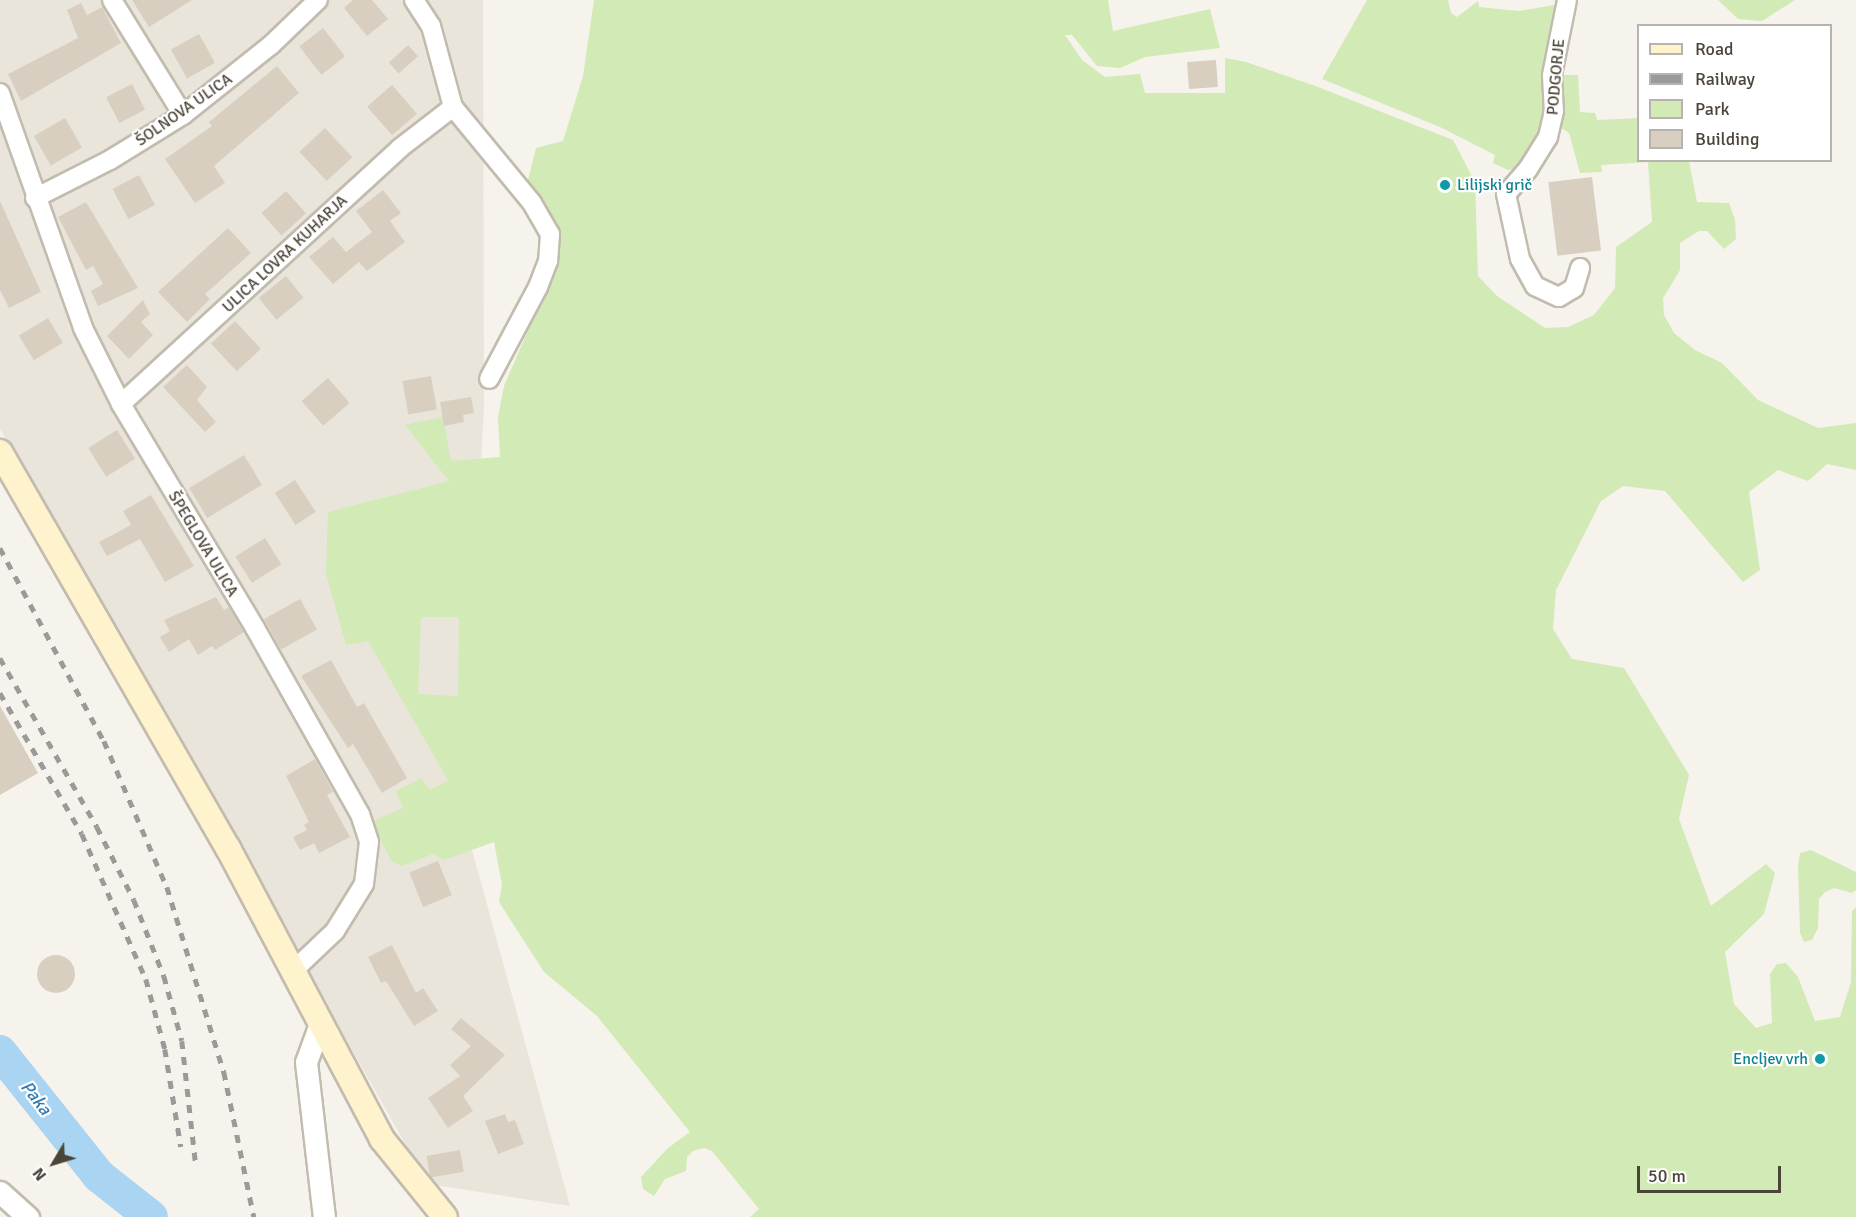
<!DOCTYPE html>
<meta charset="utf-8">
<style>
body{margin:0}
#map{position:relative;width:1856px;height:1217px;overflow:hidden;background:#f6f3ec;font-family:Signika,sans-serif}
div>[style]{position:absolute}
.residential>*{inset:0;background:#eae5da}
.green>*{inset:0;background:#d2eab5}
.river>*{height:34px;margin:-17px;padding:0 17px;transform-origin:17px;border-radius:17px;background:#a9d4f2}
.building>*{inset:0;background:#d8cfc1;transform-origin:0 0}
.round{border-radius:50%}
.roads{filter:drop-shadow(2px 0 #c2bbae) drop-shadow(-2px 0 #c2bbae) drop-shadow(0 2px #c2bbae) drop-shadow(0 -2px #c2bbae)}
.minor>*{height:18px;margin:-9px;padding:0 9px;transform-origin:9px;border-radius:9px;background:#fff}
.tertiary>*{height:21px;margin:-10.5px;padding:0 10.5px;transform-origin:10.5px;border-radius:10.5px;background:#fff}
.secondary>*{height:24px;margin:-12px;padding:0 12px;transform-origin:12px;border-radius:12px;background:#fff3cd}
.rail>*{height:4.5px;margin-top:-2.25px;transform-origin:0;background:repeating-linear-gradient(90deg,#9a9a9a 0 8px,transparent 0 16px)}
.dots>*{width:16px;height:16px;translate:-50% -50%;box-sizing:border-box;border:3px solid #fff;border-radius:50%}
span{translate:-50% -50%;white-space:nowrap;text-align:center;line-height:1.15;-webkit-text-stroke:4.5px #fff;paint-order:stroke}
.street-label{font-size:16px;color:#4b4439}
.culture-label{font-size:16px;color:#0d838f}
.left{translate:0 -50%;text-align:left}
.right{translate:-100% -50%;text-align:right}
.water-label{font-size:18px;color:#2e7ab2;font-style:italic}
.legend{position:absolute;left:1637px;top:24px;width:195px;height:138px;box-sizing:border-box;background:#fff;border:2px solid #b7b4b0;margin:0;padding:8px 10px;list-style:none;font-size:18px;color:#4b4439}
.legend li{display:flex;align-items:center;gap:12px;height:30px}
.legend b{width:30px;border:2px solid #b7b4b0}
.north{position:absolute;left:24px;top:1133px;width:60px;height:60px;-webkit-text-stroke:4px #fff;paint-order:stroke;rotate:232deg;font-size:16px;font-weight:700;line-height:24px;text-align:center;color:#4b4439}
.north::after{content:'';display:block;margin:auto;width:21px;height:27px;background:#4b4439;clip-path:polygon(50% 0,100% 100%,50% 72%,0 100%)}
.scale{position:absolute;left:1637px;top:1166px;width:144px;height:27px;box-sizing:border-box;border:3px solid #4b4439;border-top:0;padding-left:8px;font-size:18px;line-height:21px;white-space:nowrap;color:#4b4439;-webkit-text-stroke:4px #fff;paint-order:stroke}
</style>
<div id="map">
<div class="residential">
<i style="clip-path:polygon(0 0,483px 0,484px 408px,461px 810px,570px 1206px,428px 1184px,0 429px)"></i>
</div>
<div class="green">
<i style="clip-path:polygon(evenodd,594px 0,1108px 0,1113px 31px,1210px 9px,1220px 48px,1145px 57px,1120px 68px,1097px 66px,1072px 35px,1065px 35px,1082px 60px,1105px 77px,1140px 74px,1145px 93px,1225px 93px,1225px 58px,1246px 62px,1318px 87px,1453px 140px,1475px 182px,1478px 276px,1497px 296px,1545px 328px,1568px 327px,1594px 315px,1615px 288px,1616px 247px,1652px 222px,1648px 162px,1601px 165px,1602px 172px,1580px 173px,1569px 133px,1560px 127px,1556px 75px,1578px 75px,1580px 112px,1595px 113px,1597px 120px,1638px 118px,1638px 106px,1638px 160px,1689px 161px,1697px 202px,1729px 203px,1735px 220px,1736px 239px,1724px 249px,1707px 231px,1699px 231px,1680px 243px,1680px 270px,1663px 298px,1664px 315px,1674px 333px,1695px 350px,1722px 363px,1758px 400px,1818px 428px,1856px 423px,1856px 470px,1827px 464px,1808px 481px,1778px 470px,1749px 492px,1760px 570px,1743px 582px,1665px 491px,1623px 486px,1601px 501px,1556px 590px,1553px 629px,1572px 659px,1624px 668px,1689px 775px,1679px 819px,1711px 906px,1766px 864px,1775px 873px,1764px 914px,1725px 952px,1734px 1004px,1756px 1028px,1772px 1023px,1770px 974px,1777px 964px,1786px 963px,1798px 977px,1815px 1021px,1840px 1017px,1851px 982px,1852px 911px,1856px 907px,1856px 1217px,750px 1217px,759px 1209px,712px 1151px,704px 1148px,693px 1151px,687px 1157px,686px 1171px,665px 1179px,654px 1196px,643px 1189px,641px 1177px,668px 1148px,690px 1132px,597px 1016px,544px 972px,499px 902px,502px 885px,494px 842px,444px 860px,433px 854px,402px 866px,392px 862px,371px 822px,403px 808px,396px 791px,421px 778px,430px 790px,448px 780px,368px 641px,346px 645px,326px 574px,328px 512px,449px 481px,405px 425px,443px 417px,451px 461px,500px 457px,498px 417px,504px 386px,558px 261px,555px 230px,526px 188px,536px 148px,563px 141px,583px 76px,594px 0,421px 617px,459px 617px,458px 696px,418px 694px,421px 617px)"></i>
<i style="clip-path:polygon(1367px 0,1448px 0,1451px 13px,1457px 17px,1478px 1px,1479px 7px,1519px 11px,1560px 4px,1546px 117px,1538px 146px,1521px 168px,1508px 170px,1493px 163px,1495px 155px,1440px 127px,1322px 79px)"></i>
<i style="clip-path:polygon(1718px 0,1795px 0,1762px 21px,1738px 19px)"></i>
<i style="clip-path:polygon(1811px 850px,1856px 872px,1856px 890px,1852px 893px,1834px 888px,1825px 892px,1819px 899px,1818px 928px,1812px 940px,1804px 942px,1800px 933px,1798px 865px,1800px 853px)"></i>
</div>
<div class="river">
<i style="left:0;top:1052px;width:159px;rotate:51.4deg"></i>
<i style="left:99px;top:1176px;width:66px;rotate:38.3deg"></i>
</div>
<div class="building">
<i style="clip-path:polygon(132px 0,192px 0,149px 27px)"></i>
<i style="clip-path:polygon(353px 0,372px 0,388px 19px,367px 36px,344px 8px)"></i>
<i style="clip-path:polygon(81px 3px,87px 15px,102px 7px,121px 43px,21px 101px,8px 74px,78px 38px,67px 10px)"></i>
<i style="left:323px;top:28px;width:36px;height:30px;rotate:52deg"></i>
<i style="left:199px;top:34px;width:33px;height:32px;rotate:61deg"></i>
<i style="left:408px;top:45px;width:15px;height:26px;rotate:48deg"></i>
<i style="left:1216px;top:60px;width:27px;height:29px;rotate:86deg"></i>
<i style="clip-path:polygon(277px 66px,299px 93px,214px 166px,225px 183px,195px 203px,165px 159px,212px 126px,209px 122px)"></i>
<i style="left:132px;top:84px;width:29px;height:29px;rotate:63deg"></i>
<i style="left:392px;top:85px;width:38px;height:33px;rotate:49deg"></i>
<i style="left:65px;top:118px;width:34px;height:36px;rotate:60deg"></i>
<i style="left:325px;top:128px;width:40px;height:35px;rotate:47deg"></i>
<i style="left:139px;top:175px;width:34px;height:30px;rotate:62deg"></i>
<i style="left:1592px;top:177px;width:74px;height:44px;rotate:83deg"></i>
<i style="clip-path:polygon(383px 190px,401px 213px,390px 221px,405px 242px,367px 271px,359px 262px,333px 284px,309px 257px,333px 237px,346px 252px,372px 232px,356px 211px)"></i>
<i style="left:286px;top:191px;width:30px;height:33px;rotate:48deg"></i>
<i style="clip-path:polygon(0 201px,41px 292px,9px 308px,0 290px)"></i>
<i style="clip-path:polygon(86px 202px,138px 288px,98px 306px,91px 291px,103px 284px,93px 266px,86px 270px,58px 217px)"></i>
<i style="clip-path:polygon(228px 228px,251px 253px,205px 294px,210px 299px,187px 322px,158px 292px)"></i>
<i style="left:286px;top:276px;width:28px;height:35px;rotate:51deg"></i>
<i style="clip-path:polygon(143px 300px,150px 314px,141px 322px,153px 335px,129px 359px,107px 336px)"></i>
<i style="left:48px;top:318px;width:29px;height:34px;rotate:59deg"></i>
<i style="left:235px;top:321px;width:38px;height:33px;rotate:47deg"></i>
<i style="clip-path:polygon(187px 365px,207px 387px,197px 400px,216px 422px,205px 432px,163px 387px)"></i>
<i style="left:431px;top:376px;width:34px;height:29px;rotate:80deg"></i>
<i style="left:328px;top:378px;width:33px;height:35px;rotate:49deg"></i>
<i style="clip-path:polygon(471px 397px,474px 413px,463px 415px,464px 422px,444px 426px,440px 402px)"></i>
<i style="left:117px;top:430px;width:34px;height:34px;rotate:58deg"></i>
<i style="left:244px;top:455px;width:35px;height:64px;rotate:59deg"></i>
<i style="left:295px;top:480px;width:38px;height:24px;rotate:57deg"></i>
<i style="clip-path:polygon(151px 495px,194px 566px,165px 582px,140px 539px,107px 556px,99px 542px,131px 525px,123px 511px)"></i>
<i style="left:265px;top:538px;width:31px;height:35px;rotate:58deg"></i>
<i style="clip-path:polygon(216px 597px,224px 610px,229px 607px,244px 632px,215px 650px,212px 646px,198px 655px,189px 639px,169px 652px,160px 637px,170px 631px,164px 620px)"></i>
<i style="left:300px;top:599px;width:35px;height:41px;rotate:61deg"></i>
<i style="clip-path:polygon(331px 660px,357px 707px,364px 703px,407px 778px,382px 793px,353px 744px,348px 748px,301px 676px)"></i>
<i style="clip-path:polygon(0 706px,38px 773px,0 795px)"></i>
<i style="clip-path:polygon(315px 759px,333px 792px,327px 795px,350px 837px,319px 853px,314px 843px,300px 850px,293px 837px,307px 830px,304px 825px,309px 822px,286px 776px)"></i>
<i style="left:438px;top:861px;width:37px;height:31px;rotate:68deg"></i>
<i style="clip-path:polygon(392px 945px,416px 993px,423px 988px,438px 1011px,414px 1026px,386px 981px,381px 983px,368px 957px)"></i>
<i class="round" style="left:37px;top:955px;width:38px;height:38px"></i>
<i style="clip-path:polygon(461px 1018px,505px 1055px,463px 1096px,473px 1111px,448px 1128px,428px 1098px,460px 1076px,450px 1065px,471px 1046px,451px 1029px)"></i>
<i style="clip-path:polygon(505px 1114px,508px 1122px,515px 1120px,524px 1144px,498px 1154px,485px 1121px)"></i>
<i style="left:460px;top:1150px;width:22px;height:34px;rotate:80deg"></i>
</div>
<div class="roads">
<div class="minor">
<i style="left:112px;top:0;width:135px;rotate:58.3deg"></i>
<i style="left:414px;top:0;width:31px;rotate:57deg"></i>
<i style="left:431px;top:26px;width:84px;rotate:74.8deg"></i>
<i style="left:453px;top:107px;width:124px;rotate:50.5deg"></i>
<i style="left:532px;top:203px;width:36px;rotate:60deg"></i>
<i style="left:550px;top:234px;width:27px;rotate:94deg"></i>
<i style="left:548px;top:261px;width:28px;rotate:111deg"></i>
<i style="left:538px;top:287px;width:104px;rotate:118deg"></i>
<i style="left:1567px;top:0;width:76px;rotate:101.3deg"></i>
<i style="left:1552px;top:75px;width:36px;rotate:87deg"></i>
<i style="left:1554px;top:111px;width:27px;rotate:103deg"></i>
<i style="left:1548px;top:137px;width:38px;rotate:122deg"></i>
<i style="left:1528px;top:169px;width:33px;rotate:131deg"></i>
<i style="left:1506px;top:194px;width:66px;rotate:77.8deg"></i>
<i style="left:1520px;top:259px;width:31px;rotate:61deg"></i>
<i style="left:1535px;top:286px;width:26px;rotate:25deg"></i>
<i style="left:1559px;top:297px;width:17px;rotate:-31deg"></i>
<i style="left:1574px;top:288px;width:21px;rotate:-73deg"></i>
<i style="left:0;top:93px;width:249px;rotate:70.5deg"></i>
<i style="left:83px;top:328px;width:85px;rotate:63.4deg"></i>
<i style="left:121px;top:404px;width:261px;rotate:59.1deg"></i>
<i style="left:255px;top:628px;width:214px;rotate:60.6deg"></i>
<i style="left:360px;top:814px;width:29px;rotate:72deg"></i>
<i style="left:369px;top:842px;width:42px;rotate:96.8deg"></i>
<i style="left:364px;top:884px;width:55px;rotate:121.7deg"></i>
<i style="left:335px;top:931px;width:57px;rotate:136.4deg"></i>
<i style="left:35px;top:198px;width:84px;rotate:-26.9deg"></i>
<i style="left:110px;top:160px;width:86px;rotate:-31.7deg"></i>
<i style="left:183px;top:115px;width:112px;rotate:-38.5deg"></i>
<i style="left:271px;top:45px;width:65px;rotate:-43.8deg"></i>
<i style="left:121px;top:404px;width:379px;rotate:-42.5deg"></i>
<i style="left:400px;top:148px;width:67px;rotate:-37.7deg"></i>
</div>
<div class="tertiary">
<i style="left:320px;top:1024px;width:40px;rotate:110.2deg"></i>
<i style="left:306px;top:1062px;width:156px;rotate:83.4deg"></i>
<i style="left:0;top:1192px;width:38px;rotate:42deg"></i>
</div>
<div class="secondary">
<i style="left:0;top:452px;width:457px;rotate:60.1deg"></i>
<i style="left:228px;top:848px;width:329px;rotate:62.1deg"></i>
<i style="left:382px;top:1139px;width:100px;rotate:51.1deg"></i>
</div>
</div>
<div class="rail">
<i style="left:0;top:548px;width:219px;rotate:61.7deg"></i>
<i style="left:104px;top:741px;width:159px;rotate:66.7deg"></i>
<i style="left:167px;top:887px;width:194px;rotate:72.9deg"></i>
<i style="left:224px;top:1072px;width:148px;rotate:78.3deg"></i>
<i style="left:0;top:658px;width:195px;rotate:60.1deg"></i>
<i style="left:97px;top:827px;width:82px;rotate:63.1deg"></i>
<i style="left:134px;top:900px;width:82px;rotate:68.5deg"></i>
<i style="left:164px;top:976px;width:67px;rotate:74.5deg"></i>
<i style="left:182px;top:1041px;width:125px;rotate:83.6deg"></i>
<i style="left:0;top:693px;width:163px;rotate:59.8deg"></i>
<i style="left:82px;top:834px;width:158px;rotate:66.2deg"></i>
<i style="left:146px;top:979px;width:73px;rotate:74.8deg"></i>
<i style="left:165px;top:1049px;width:99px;rotate:80.7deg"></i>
</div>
<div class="dots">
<i style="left:1445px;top:185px;background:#0f9aa8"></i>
<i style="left:1820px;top:1059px;background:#0f9aa8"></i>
</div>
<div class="street-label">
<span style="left:1556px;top:77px;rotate:-85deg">PODGORJE</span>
<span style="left:184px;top:110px;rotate:-35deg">ŠOLNOVA ULICA</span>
<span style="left:285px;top:254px;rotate:-43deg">ULICA LOVRA KUHARJA</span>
<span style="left:203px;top:544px;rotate:59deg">ŠPEGLOVA ULICA</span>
</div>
<div class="culture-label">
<span class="left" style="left:1457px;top:185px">Lilijski grič</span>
<span class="right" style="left:1808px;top:1059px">Encljev vrh</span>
</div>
<div class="water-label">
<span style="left:36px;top:1098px;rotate:52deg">Paka</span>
</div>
<ul class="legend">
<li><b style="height:8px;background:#fff3cd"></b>Road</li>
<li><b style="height:8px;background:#9a9a9a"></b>Railway</li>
<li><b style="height:16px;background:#d2eab5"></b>Park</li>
<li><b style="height:16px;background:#d8cfc1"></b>Building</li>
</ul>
<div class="north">N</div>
<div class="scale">50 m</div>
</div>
